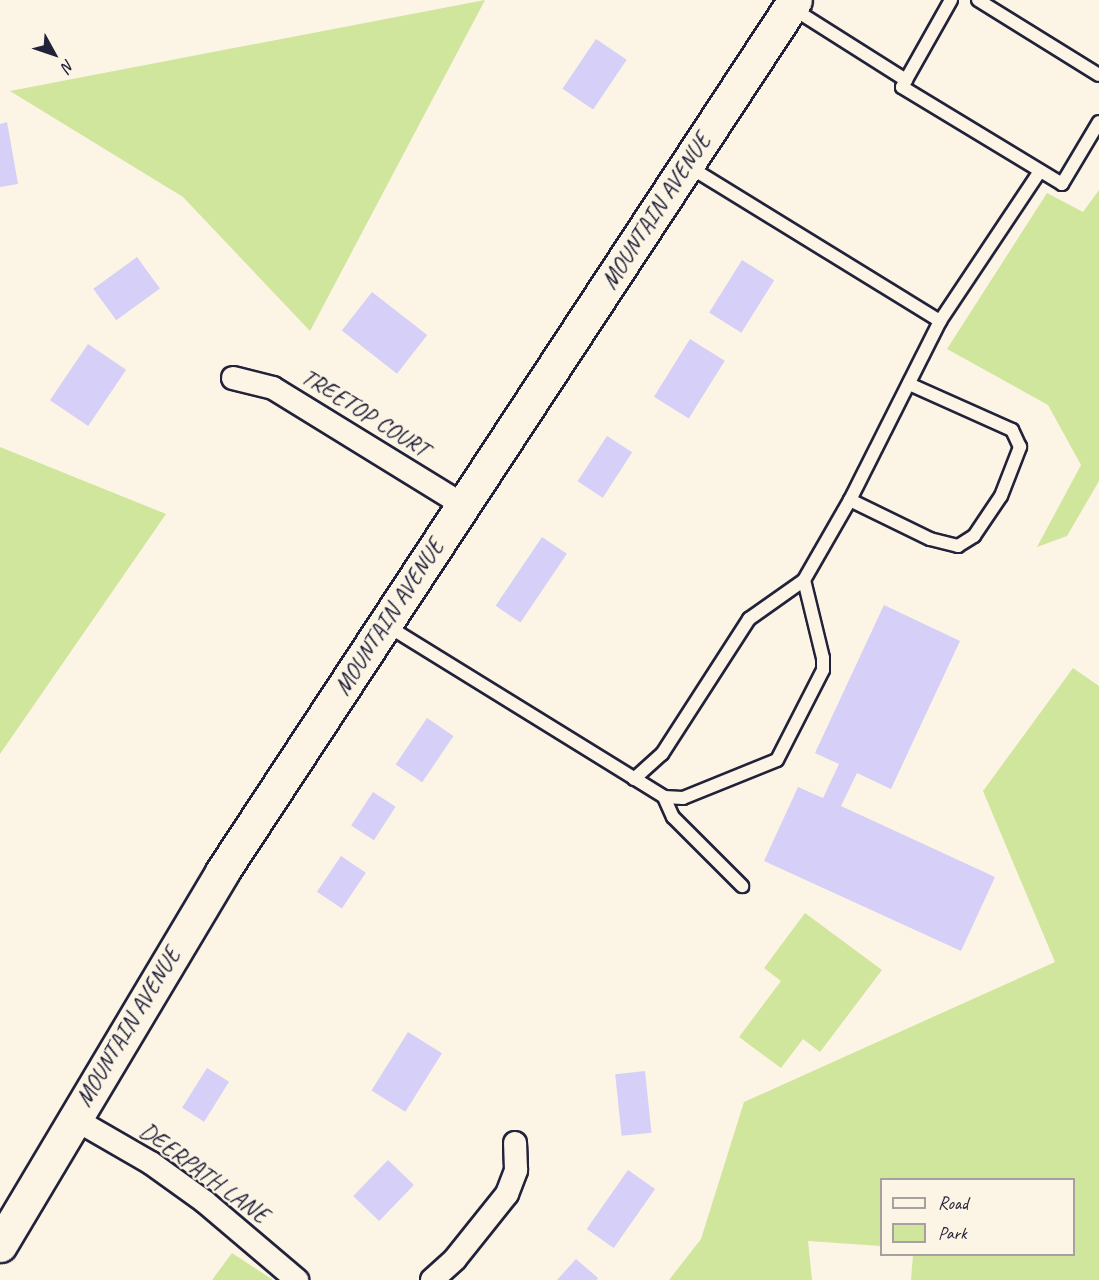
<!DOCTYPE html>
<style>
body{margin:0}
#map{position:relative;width:1099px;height:1280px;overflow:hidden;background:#fcf5e5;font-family:Caveat,sans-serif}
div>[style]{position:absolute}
.green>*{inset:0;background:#cfe69c}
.building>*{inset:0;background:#d6cff8;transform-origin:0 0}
.roads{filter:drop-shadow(2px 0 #22223b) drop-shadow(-2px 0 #22223b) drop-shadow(0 2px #22223b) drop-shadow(0 -2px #22223b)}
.service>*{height:12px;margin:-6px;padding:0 6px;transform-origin:6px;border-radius:6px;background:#fcf5e5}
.minor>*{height:22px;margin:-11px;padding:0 11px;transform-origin:11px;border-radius:11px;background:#fcf5e5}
.secondary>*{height:33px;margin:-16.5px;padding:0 16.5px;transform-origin:16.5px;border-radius:16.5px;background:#fcf5e5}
span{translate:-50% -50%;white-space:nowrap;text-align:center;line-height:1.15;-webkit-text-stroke:4.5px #fcf5e5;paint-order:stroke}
.street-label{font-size:24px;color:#22223b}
.legend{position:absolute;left:880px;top:1178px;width:195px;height:78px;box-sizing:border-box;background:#fcf5e5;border:2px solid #a5a1a1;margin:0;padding:8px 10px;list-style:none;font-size:18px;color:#22223b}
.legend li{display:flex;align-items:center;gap:12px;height:30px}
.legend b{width:30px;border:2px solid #a5a1a1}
.north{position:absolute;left:24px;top:24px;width:60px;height:60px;-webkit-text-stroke:4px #fcf5e5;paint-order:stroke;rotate:130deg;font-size:16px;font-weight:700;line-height:24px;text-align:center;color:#22223b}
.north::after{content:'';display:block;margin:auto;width:21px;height:27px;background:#22223b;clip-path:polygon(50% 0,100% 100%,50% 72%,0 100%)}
</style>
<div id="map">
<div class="green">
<i style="clip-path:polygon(485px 0,310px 331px,183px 197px,10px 91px)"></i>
<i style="clip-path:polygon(1099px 190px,1099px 481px,1067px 536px,1037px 547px,1081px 465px,1048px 405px,947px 349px,1047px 193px,1083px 212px)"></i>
<i style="clip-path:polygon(0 447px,166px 514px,0 754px)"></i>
<i style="clip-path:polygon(1073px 668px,1099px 686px,1099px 1280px,911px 1280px,913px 1255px,1074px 1254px,1074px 1180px,882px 1180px,881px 1246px,808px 1241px,812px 1280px,669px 1280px,701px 1239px,744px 1102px,1055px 962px,983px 791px)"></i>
<i style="clip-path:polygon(805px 913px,882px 970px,820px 1052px,803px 1039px,781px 1068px,739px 1037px,781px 981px,764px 968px)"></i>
<i style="clip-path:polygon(232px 1253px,273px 1280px,212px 1280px)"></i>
</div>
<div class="building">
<i style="left:596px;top:39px;width:37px;height:60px;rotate:34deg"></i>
<i style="clip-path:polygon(7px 122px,18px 184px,0 187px,0 124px)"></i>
<i style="left:137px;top:257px;width:39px;height:54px;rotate:54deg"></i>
<i style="left:742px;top:260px;width:38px;height:62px;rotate:32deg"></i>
<i style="left:372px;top:292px;width:70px;height:49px;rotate:38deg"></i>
<i style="left:690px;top:339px;width:41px;height:68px;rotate:32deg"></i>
<i style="left:88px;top:344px;width:46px;height:68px;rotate:34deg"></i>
<i style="left:607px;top:436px;width:30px;height:54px;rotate:33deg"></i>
<i style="left:542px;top:537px;width:30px;height:83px;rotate:34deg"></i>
<i style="clip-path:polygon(884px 605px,960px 641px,891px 789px,857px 773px,841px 806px,995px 877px,961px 951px,764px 861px,798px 787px,823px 798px,839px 764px,815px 753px)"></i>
<i style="left:427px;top:718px;width:32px;height:56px;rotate:34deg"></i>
<i style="left:373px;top:792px;width:27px;height:40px;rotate:33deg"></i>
<i style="left:341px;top:856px;width:30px;height:43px;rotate:34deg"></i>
<i style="left:408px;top:1032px;width:40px;height:69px;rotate:32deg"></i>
<i style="left:207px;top:1068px;width:26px;height:47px;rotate:32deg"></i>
<i style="left:645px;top:1071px;width:62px;height:30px;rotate:84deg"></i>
<i style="left:388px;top:1160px;width:36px;height:50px;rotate:44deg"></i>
<i style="left:628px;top:1170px;width:33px;height:72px;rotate:35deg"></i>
<i style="clip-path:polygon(576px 1259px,598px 1278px,597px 1280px,557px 1280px)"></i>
</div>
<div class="roads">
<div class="service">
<i style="left:951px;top:0;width:100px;rotate:119.4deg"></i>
<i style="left:902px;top:87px;width:187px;rotate:31.2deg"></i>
<i style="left:1062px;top:184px;width:72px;rotate:-59.2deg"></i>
<i style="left:978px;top:0;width:142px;rotate:31.8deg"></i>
<i style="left:792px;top:8px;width:135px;rotate:32.3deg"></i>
<i style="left:688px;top:166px;width:296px;rotate:31.6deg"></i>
<i style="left:850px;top:500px;width:89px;rotate:26deg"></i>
<i style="left:930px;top:539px;width:29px;rotate:14deg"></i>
<i style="left:958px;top:546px;width:19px;rotate:-32deg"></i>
<i style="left:974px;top:536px;width:48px;rotate:-56deg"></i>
<i style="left:1001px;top:496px;width:53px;rotate:-68.8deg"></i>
<i style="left:1020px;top:447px;width:19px;rotate:-115deg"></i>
<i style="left:1012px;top:430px;width:113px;rotate:-155.9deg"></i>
<i style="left:386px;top:625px;width:327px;rotate:31.7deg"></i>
<i style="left:664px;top:797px;width:19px;rotate:3deg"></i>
<i style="left:683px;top:798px;width:101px;rotate:-22deg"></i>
<i style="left:777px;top:760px;width:101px;rotate:-62.9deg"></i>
<i style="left:823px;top:670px;width:12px;rotate:-90deg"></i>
<i style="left:823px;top:658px;width:80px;rotate:-103.7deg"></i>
<i style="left:634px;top:779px;width:38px;rotate:-42deg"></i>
<i style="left:662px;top:754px;width:161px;rotate:-57.2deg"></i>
<i style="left:749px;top:619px;width:67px;rotate:-35.3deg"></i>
<i style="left:804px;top:580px;width:92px;rotate:-60.1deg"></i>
<i style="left:850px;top:500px;width:200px;rotate:-63.3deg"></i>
<i style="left:940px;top:321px;width:180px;rotate:-56.3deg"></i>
<i style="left:664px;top:797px;width:22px;rotate:66deg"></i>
<i style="left:673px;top:817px;width:98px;rotate:45deg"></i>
</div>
<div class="minor">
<i style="left:233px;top:378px;width:41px;rotate:14deg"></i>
<i style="left:273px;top:388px;width:223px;rotate:31.6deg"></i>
<i style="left:73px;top:1118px;width:90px;rotate:30deg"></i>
<i style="left:151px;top:1163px;width:67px;rotate:35.8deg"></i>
<i style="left:205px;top:1202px;width:121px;rotate:40.3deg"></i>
<i style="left:432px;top:1280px;width:31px;rotate:-42deg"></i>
<i style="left:455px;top:1259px;width:83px;rotate:-51.3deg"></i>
<i style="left:507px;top:1194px;width:26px;rotate:-69deg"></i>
<i style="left:516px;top:1170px;width:27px;rotate:-92deg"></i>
</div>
<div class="secondary">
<i style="left:0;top:1245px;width:434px;rotate:-59.2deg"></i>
<i style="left:222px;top:872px;width:1043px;rotate:-56.69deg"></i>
</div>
</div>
<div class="street-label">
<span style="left:656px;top:211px;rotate:-57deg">MOUNTAIN AVENUE</span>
<span style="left:365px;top:413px;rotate:32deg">TREETOP COURT</span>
<span style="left:389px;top:617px;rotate:-57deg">MOUNTAIN AVENUE</span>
<span style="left:128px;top:1027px;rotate:-59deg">MOUNTAIN AVENUE</span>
<span style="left:204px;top:1173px;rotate:36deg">DEERPATH LANE</span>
</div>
<ul class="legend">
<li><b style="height:8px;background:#fcf5e5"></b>Road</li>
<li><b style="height:16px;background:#cfe69c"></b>Park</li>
</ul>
<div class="north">N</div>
</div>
